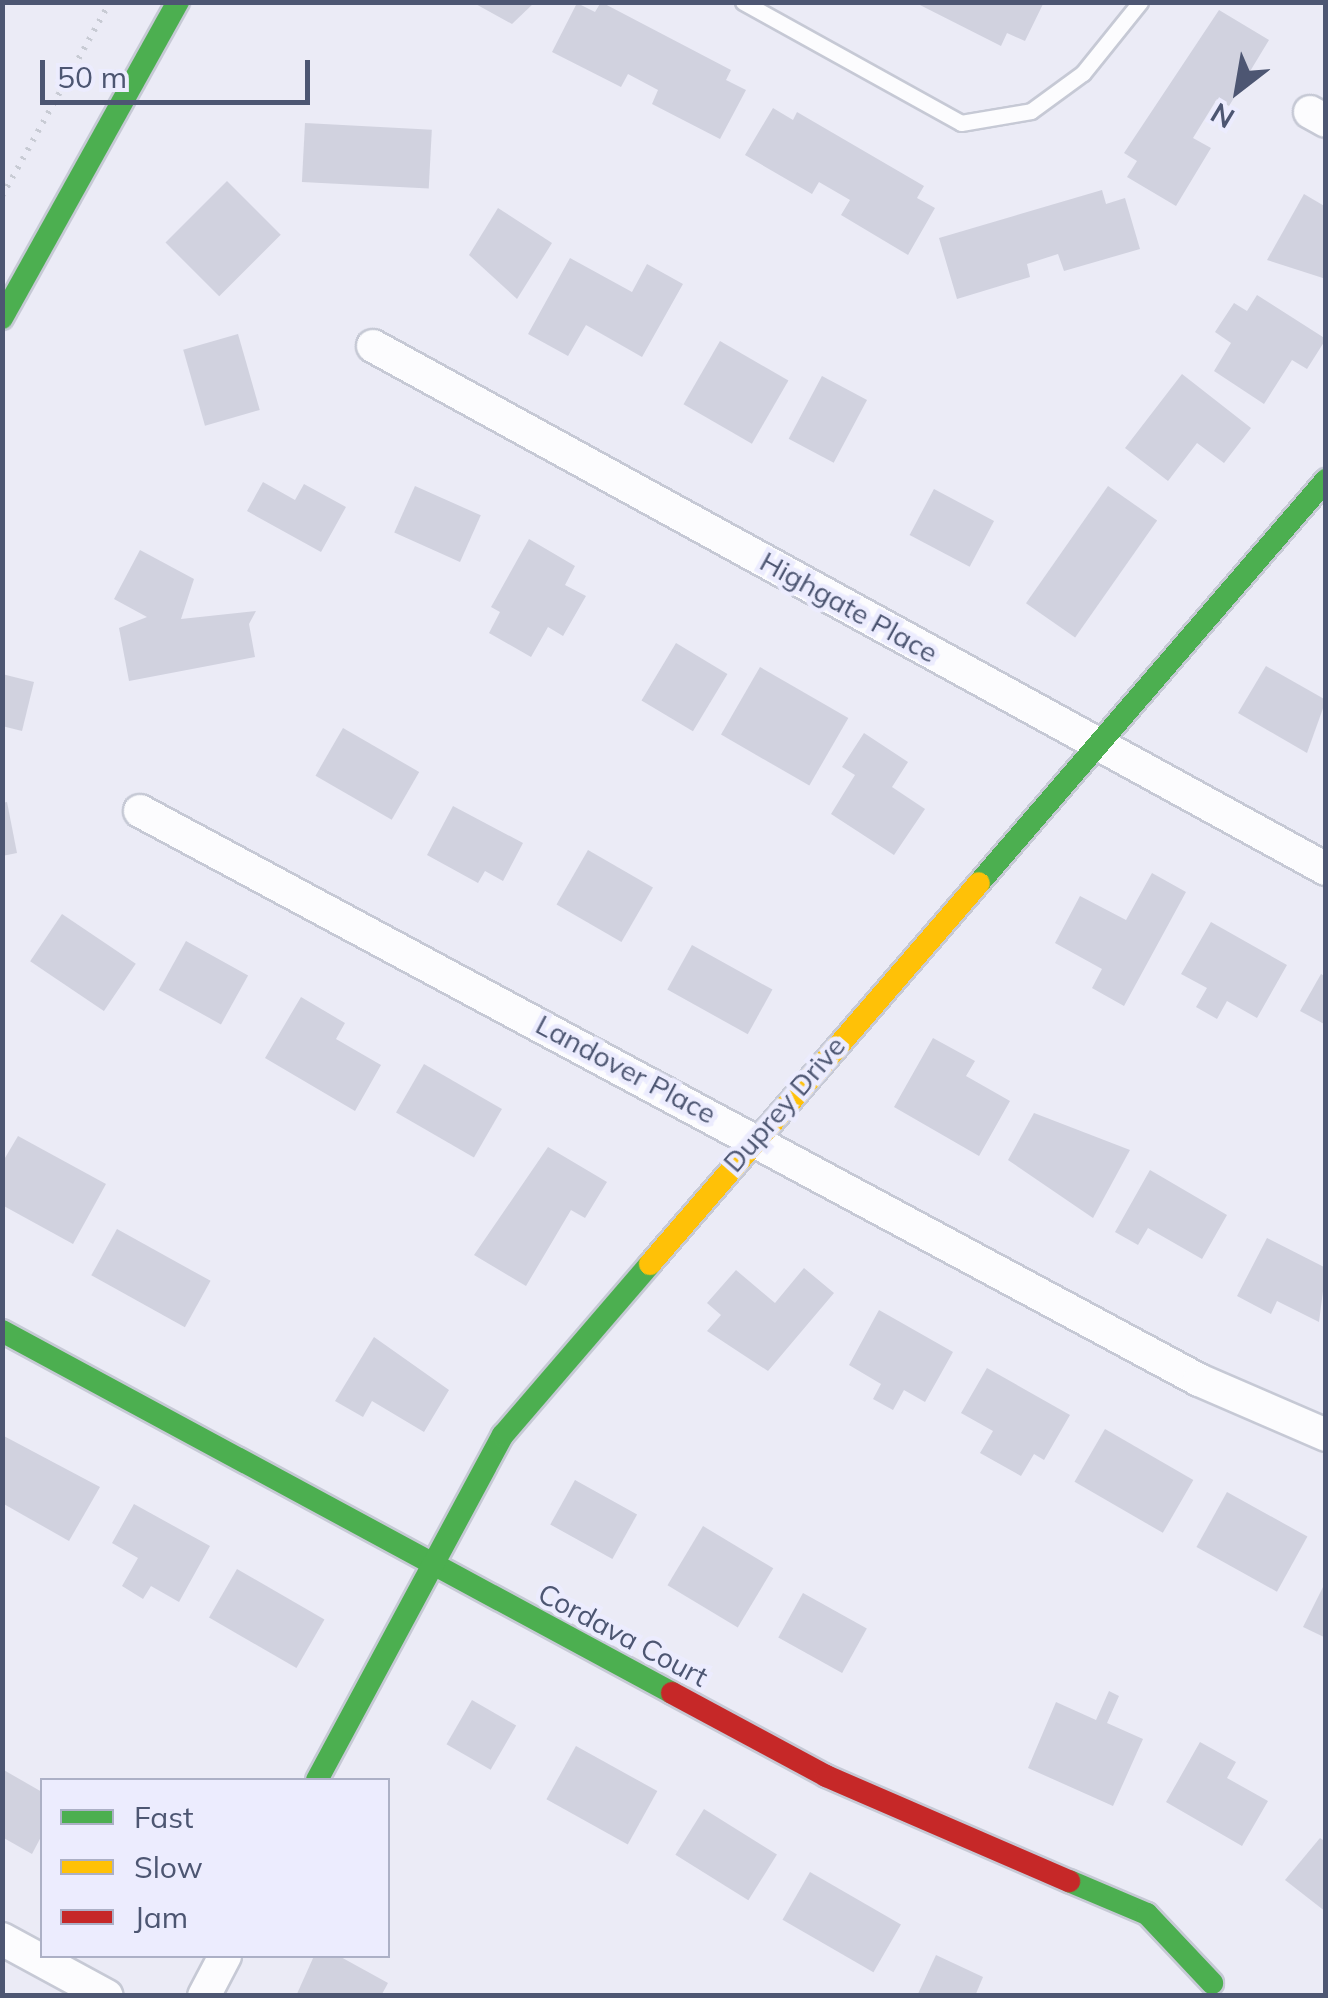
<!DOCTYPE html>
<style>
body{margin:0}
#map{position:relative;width:1328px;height:1998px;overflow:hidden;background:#ebebf6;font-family:Mulish,sans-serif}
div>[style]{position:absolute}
.building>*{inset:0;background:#d1d2df;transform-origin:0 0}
.path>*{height:6px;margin-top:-3px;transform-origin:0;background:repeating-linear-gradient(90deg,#c8cbd4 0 2.5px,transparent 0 10.5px)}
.roads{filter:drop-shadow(2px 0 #c6c9d5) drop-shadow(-2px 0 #c6c9d5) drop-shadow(0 2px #c6c9d5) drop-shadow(0 -2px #c6c9d5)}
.lane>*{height:15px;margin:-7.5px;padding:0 7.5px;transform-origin:7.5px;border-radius:7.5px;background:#fcfcfe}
.street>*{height:32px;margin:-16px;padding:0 16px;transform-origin:16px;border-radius:16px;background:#fcfcfe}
.fast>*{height:22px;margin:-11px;padding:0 11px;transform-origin:11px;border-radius:11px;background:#4caf50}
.slow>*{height:22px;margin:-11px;padding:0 11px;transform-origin:11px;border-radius:11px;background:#ffc107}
.jam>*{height:22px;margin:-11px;padding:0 11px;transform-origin:11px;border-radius:11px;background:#c62828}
span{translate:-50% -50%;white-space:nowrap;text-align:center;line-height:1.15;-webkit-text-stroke:9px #ececfe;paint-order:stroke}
.street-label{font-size:28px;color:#4d5672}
.frame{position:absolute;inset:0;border:5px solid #4d5672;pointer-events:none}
.legend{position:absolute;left:40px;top:1778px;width:350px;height:180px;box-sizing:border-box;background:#ececfe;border:2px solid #acb0c6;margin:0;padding:12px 18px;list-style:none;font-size:30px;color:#4d5672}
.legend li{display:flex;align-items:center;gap:20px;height:50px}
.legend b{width:50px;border:2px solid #acb0c6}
.north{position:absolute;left:1188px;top:40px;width:100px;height:100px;-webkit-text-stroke:8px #ececfe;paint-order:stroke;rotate:211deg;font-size:28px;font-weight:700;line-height:40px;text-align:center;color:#4d5672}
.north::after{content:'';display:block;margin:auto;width:35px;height:45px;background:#4d5672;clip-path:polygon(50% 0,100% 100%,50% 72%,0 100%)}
.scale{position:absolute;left:40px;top:60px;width:270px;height:45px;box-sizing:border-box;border:5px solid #4d5672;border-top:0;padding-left:12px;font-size:30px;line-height:35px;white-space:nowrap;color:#4d5672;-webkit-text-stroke:8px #ececfe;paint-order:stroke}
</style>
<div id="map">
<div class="building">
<i style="clip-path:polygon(472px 2px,535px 2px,512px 24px)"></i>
<i style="clip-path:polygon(601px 2px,731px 70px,726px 80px,746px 90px,720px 139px,652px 104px,658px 90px,628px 74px,621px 87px,552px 52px,577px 3px,595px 12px)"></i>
<i style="clip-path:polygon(914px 2px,1044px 2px,1025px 41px,1007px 33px,1001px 46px)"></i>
<i style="clip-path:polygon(1219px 10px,1269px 40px,1229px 106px,1217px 99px,1193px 138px,1211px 148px,1176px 206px,1127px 177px,1137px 161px,1124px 153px)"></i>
<i style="clip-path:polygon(773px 108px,793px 120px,797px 112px,924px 186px,917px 198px,935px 208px,908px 255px,841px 215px,850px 200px,819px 182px,812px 194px,745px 155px)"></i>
<i style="left:305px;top:123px;width:127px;height:59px;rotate:3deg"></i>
<i style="left:227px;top:181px;width:76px;height:87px;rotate:45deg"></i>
<i style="clip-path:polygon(1102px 190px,1106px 204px,1125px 198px,1140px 249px,1064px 271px,1058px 254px,1027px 264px,1030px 277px,957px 299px,939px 238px)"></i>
<i style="clip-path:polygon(1304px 194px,1326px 207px,1326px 279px,1267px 260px)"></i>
<i style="clip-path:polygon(498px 208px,552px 243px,517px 299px,469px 255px)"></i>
<i style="clip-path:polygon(570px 258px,632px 292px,647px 264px,683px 284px,642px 357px,586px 325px,568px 356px,528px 334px)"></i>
<i style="clip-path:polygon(1257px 295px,1326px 339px,1307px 369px,1292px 360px,1264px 404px,1214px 371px,1231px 343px,1215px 332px,1234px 303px,1247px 311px)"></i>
<i style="left:238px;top:334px;width:79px;height:57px;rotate:74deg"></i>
<i style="left:720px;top:341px;width:79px;height:73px;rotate:30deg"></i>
<i style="clip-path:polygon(1182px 374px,1251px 428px,1224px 463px,1197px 443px,1168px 481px,1125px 448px)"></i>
<i style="left:822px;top:376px;width:51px;height:71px;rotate:28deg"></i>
<i style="clip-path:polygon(263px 482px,295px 500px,304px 484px,346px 507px,321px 552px,247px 511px)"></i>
<i style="left:415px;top:486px;width:72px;height:51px;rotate:24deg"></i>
<i style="left:1108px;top:486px;width:60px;height:143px;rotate:35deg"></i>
<i style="left:934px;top:489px;width:68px;height:52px;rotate:28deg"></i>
<i style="clip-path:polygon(529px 539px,575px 566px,565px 585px,586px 596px,563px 636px,548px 627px,531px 657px,489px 633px,500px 612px,491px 607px)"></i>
<i style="clip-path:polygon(140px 550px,194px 579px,181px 619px,256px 611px,249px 624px,255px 657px,129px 681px,119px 628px,147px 617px,114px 599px)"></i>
<i style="left:676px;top:643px;width:60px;height:67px;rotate:31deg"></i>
<i style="clip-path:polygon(1266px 666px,1326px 700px,1307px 753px,1238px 713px)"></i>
<i style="left:760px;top:667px;width:102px;height:78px;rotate:30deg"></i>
<i style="clip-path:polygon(2px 674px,34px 682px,22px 731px,2px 726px)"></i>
<i style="left:343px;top:728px;width:88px;height:55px;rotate:30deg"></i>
<i style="clip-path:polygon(864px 733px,908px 762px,892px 787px,925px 809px,894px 855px,831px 814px,855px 775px,842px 767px)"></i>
<i style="clip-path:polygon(7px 802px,17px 853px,2px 856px,2px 803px)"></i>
<i style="clip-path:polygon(453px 806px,523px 843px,503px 881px,485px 871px,478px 883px,427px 855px)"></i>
<i style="left:588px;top:850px;width:75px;height:63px;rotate:30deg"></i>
<i style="clip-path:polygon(1152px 873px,1186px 892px,1124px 1006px,1092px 988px,1102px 969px,1055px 943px,1080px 896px,1126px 920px)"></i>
<i style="left:62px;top:914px;width:89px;height:57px;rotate:34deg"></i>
<i style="clip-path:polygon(1211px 922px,1287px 965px,1257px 1018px,1227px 1001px,1217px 1019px,1196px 1007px,1207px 988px,1181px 974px)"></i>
<i style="left:186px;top:941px;width:71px;height:56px;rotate:29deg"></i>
<i style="left:692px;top:945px;width:92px;height:51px;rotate:29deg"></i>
<i style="clip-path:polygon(1321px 974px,1326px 977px,1326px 1025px,1300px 1011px)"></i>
<i style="clip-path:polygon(301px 997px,345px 1023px,336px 1039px,381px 1065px,355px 1111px,265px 1058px)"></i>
<i style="clip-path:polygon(933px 1038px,975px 1061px,966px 1076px,1010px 1101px,979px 1156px,894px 1107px)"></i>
<i style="left:424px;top:1064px;width:90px;height:56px;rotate:30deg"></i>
<i style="clip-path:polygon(1034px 1113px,1130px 1150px,1093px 1218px,1008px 1160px)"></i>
<i style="clip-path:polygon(18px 1136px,106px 1184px,73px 1244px,2px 1205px,2px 1163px)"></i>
<i style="clip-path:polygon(548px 1147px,607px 1182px,585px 1218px,571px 1210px,526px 1286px,474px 1255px)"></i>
<i style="clip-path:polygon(1150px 1170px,1227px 1215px,1202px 1259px,1148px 1228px,1138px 1245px,1115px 1232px)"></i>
<i style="left:117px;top:1229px;width:107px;height:53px;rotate:29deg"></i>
<i style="clip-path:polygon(1267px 1238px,1326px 1268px,1319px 1322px,1277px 1301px,1271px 1314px,1237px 1296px)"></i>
<i style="clip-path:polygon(804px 1268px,834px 1293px,768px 1371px,707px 1331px,721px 1315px,707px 1303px,736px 1270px,775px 1303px)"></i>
<i style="clip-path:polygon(879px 1310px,953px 1352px,925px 1402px,904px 1390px,893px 1410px,873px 1399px,881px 1384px,849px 1365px)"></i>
<i style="clip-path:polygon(374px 1337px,449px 1390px,424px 1432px,372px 1401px,363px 1417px,335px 1401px)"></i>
<i style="clip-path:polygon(987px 1368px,1070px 1415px,1044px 1460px,1034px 1454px,1021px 1476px,980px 1453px,993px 1431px,961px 1413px)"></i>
<i style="left:1105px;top:1429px;width:102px;height:61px;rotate:30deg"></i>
<i style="clip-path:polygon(2px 1435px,100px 1487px,69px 1541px,2px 1503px)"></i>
<i style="left:575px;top:1480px;width:71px;height:51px;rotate:29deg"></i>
<i style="left:1227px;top:1492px;width:92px;height:63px;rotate:29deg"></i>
<i style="clip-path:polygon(134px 1504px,210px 1546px,179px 1602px,151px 1586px,143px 1599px,122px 1586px,138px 1558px,112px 1543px)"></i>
<i style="left:703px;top:1526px;width:82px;height:69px;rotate:31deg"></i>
<i style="left:237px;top:1569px;width:101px;height:56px;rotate:30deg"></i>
<i style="clip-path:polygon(1326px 1581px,1326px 1638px,1303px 1627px)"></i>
<i style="left:803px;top:1593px;width:73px;height:51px;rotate:29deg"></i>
<i style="clip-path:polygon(1109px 1691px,1119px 1696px,1107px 1723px,1143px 1739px,1113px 1806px,1028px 1768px,1056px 1702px,1096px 1720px)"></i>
<i style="left:472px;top:1700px;width:51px;height:51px;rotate:30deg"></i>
<i style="clip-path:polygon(1200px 1742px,1236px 1762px,1227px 1778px,1268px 1801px,1242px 1846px,1166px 1802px)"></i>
<i style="left:576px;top:1746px;width:93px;height:61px;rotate:29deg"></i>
<i style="clip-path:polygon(2px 1769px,42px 1792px,42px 1835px,32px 1854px,2px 1837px)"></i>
<i style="left:704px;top:1809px;width:86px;height:54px;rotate:32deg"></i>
<i style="clip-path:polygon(1320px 1838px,1326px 1842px,1326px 1912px,1285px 1880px)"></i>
<i style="left:810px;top:1872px;width:105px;height:55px;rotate:30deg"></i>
<i style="clip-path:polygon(936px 1955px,983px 1977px,975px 1996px,917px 1996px)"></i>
<i style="clip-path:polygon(314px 1956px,339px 1956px,388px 1983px,381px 1996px,296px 1996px)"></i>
</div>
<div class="path">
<i style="left:2px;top:196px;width:222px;rotate:-60.9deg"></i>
</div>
<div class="roads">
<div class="lane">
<i style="left:743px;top:2px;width:249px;rotate:29deg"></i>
<i style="left:961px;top:123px;width:71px;rotate:-9.7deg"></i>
<i style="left:1031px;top:111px;width:64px;rotate:-36.2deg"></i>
<i style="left:1083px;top:73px;width:91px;rotate:-51.2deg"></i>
</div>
<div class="street">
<i style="left:1310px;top:112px;width:18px;rotate:29deg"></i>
<i style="left:373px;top:346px;width:1087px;rotate:28.76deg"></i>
<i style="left:140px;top:811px;width:1202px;rotate:28.25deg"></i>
<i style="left:1199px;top:1380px;width:138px;rotate:23.4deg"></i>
<i style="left:2px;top:1939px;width:119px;rotate:28.5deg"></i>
<i style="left:204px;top:1996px;width:45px;rotate:-62.3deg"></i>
</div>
<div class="fast">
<i style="left:2px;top:318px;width:362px;rotate:-60.9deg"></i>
<i style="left:979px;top:883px;width:532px;rotate:-49.27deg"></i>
<i style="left:2px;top:1331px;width:762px;rotate:28.38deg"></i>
<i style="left:317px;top:1780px;width:392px;rotate:-61.7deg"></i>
<i style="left:503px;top:1435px;width:225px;rotate:-49.3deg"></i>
<i style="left:1069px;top:1881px;width:85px;rotate:22.9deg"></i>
<i style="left:1147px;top:1914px;width:95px;rotate:46.7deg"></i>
</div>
<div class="slow">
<i style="left:650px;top:1264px;width:503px;rotate:-49.19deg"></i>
</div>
<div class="jam">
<i style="left:672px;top:1693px;width:175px;rotate:28.3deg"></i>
<i style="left:826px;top:1776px;width:265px;rotate:23.4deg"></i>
</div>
</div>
<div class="street-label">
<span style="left:849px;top:607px;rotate:29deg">Highgate Place</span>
<span style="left:626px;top:1069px;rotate:28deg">Landover Place</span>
<span style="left:784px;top:1104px;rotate:-49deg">Duprey Drive</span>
<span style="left:623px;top:1635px;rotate:28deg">Cordava Court</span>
</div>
<div class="frame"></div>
<ul class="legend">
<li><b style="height:12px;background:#4caf50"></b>Fast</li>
<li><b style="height:12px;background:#ffc107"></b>Slow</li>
<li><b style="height:12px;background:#c62828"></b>Jam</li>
</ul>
<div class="north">N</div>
<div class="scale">50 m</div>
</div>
